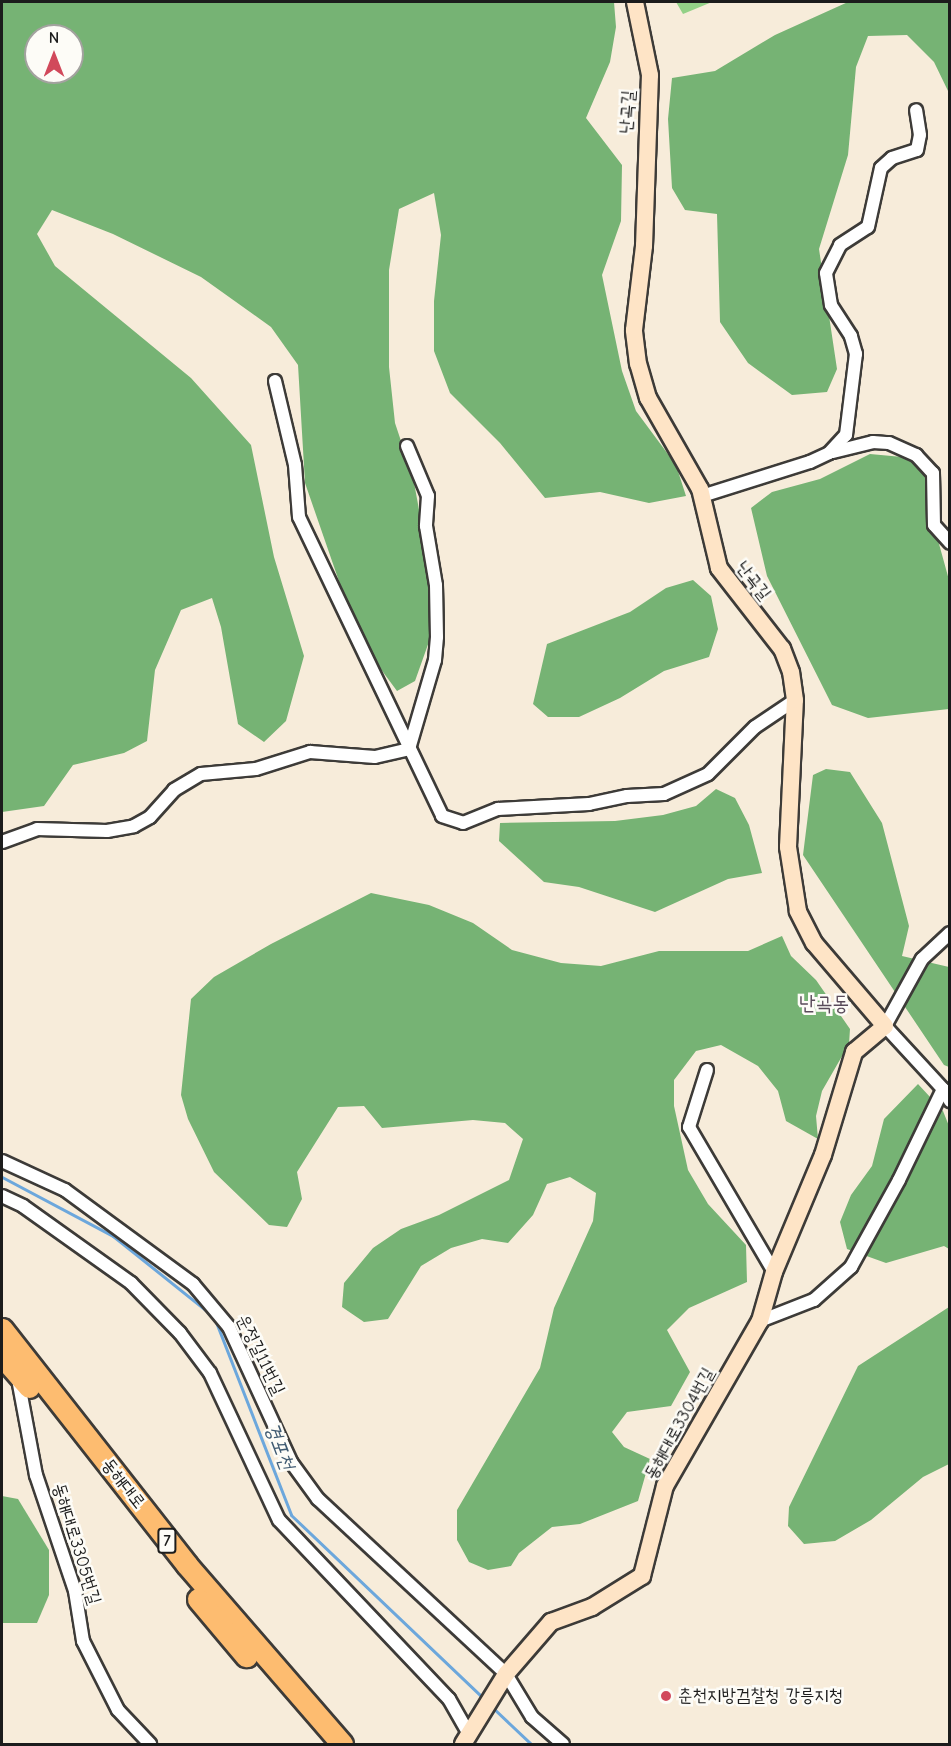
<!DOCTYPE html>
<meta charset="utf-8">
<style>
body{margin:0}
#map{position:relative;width:951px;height:1746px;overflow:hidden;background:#f7ecda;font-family:"Comic Neue","Poor Story",sans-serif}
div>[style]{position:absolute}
.green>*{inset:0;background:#93d187}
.forest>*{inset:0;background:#76b374}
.stream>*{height:3px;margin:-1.5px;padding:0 1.5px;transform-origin:1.5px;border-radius:1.5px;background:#6ca7dc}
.roads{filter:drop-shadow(2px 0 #3d3b38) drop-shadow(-2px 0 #3d3b38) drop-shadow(0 2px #3d3b38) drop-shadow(0 -2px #3d3b38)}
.street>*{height:12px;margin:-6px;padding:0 6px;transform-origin:6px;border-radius:6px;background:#fff}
.secondary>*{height:16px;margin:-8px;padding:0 8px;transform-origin:8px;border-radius:8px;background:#fee4c6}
.highway>*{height:21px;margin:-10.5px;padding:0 10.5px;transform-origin:10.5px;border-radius:10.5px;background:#fdbc70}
.dots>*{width:16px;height:16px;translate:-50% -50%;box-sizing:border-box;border:3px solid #fdfcf7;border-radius:50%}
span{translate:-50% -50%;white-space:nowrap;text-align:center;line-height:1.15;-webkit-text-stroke:5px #fdfcf7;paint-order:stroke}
.shield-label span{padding:2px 4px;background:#fdfcf7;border:2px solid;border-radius:4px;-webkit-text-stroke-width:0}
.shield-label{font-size:16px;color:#1c1c1c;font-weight:700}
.street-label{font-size:18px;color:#1c1c1c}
.poi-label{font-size:18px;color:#1c1c1c}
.left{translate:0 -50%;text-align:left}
.water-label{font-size:20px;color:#405b72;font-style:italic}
.quarter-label{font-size:21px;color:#594b5a}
.frame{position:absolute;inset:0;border:3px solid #1c1c1c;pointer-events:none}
.north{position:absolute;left:24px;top:24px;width:60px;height:60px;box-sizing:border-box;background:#fdfcf7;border:2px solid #a3a29f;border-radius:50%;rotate:0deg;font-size:16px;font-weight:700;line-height:24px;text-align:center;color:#1c1c1c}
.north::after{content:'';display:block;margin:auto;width:21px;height:27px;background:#d1495b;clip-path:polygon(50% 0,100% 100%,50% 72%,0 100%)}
</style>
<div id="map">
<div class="green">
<i style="clip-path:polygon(676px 2px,712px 2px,683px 14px)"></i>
</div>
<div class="forest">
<i style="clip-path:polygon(evenodd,2px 2px,614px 2px,616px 27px,610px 62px,586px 118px,622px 165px,621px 221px,602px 275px,622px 371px,636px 411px,676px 465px,686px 496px,649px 503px,600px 492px,545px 498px,500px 443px,450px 393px,434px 351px,434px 301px,441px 235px,434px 193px,399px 209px,389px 270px,389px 367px,395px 423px,413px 477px,434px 591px,431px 636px,415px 681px,397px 691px,363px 645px,341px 587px,305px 483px,298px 365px,271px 327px,201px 277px,113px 234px,52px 210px,37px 234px,55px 266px,191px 378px,251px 445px,274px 557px,304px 656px,286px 721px,264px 742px,238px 724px,221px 627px,212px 598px,181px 610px,155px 670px,147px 741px,124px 753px,73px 765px,44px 806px,2px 812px,2px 2px,36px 36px,72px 36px,72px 72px,36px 72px,36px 36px)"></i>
<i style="clip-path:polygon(848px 2px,949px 2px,949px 93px,934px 62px,907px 35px,868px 36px,856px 67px,848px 155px,819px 249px,837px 369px,827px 392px,792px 395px,748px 363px,720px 322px,717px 214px,685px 210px,672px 188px,668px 119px,672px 78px,715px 71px,775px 35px)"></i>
<i style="clip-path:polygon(870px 454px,924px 459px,936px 533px,949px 580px,949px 709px,868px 718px,832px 705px,767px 576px,751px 508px,772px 492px,820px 479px)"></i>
<i style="clip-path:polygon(693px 580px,711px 596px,718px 629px,709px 657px,664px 671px,620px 698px,579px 717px,548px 717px,533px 704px,547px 644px,630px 612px,666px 588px)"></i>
<i style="clip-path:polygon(826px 769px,850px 772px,882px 823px,909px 926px,902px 956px,949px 967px,949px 1067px,944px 1065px,803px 855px,813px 775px)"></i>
<i style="clip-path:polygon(716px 789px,735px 798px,749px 825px,762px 873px,728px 879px,655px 912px,579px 887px,544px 882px,499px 841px,500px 823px,615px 821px,663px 815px,696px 806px)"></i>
<i style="clip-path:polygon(371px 893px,429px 905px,473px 923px,512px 950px,561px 963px,601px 966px,659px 951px,748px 951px,782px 936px,791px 956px,816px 980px,850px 1029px,849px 1044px,822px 1091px,816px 1116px,818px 1139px,786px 1121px,778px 1091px,758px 1066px,721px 1045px,696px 1051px,674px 1080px,674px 1106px,688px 1170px,708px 1204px,746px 1245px,747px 1282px,689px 1308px,667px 1330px,690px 1372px,671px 1406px,627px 1412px,612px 1432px,624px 1447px,650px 1459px,638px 1501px,580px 1524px,552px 1527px,519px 1553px,511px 1566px,488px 1570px,469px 1562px,457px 1540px,457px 1510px,540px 1368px,554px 1308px,593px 1221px,596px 1193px,570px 1177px,547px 1184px,533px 1215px,508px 1243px,482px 1239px,451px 1248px,421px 1266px,388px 1319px,364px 1322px,342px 1307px,344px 1283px,373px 1248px,401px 1229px,439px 1215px,509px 1180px,523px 1139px,505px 1123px,473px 1120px,382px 1128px,364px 1106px,338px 1107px,297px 1172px,302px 1199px,287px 1227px,269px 1225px,214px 1172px,188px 1119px,181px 1095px,191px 999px,214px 977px,271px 944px)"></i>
<i style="clip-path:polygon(918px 1084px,943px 1111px,949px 1126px,949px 1249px,944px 1246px,886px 1263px,847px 1249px,840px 1222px,851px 1195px,872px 1166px,884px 1119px)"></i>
<i style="clip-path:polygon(949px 1307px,949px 1464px,923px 1477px,871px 1520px,835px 1541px,804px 1544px,788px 1526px,789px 1507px,858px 1366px)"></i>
<i style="clip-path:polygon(2px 1496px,18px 1499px,49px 1550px,49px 1595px,37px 1623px,2px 1623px)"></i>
</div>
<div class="stream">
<i style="left:2px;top:1177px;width:126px;rotate:28deg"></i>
<i style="left:113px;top:1236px;width:129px;rotate:38.7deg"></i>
<i style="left:214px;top:1317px;width:212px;rotate:68.7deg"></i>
<i style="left:291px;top:1515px;width:268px;rotate:43.6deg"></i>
<i style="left:492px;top:1707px;width:54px;rotate:43.5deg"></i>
</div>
<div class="roads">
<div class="street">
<i style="left:275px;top:381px;width:86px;rotate:76.6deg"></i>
<i style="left:295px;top:465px;width:52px;rotate:85.6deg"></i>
<i style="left:299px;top:517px;width:331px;rotate:64.4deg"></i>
<i style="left:442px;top:816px;width:22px;rotate:18deg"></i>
<i style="left:463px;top:823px;width:38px;rotate:-22deg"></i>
<i style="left:498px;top:809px;width:91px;rotate:-3.1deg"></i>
<i style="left:589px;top:804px;width:39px;rotate:-12deg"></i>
<i style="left:627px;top:796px;width:37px;rotate:-3deg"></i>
<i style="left:664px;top:794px;width:48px;rotate:-24.4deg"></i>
<i style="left:708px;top:774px;width:66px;rotate:-45deg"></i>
<i style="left:755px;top:727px;width:48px;rotate:-34deg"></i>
<i style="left:407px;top:446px;width:54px;rotate:67.2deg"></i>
<i style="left:428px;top:496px;width:30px;rotate:94deg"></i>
<i style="left:426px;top:526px;width:60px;rotate:80.4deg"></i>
<i style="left:436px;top:585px;width:52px;rotate:88.9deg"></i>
<i style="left:437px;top:637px;width:23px;rotate:95deg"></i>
<i style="left:435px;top:660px;width:93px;rotate:106.3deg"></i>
<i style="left:833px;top:452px;width:41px;rotate:-14deg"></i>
<i style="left:873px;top:442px;width:16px;rotate:4deg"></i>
<i style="left:889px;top:443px;width:30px;rotate:24deg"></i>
<i style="left:916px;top:455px;width:25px;rotate:47deg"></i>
<i style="left:933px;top:473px;width:52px;rotate:88.9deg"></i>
<i style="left:934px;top:525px;width:24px;rotate:48deg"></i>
<i style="left:702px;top:496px;width:113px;rotate:-17.5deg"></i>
<i style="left:810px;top:462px;width:21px;rotate:-25deg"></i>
<i style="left:829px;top:453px;width:25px;rotate:-47deg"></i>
<i style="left:846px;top:435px;width:82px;rotate:-83deg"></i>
<i style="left:856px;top:354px;width:19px;rotate:-106deg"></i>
<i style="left:851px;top:336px;width:37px;rotate:-123deg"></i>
<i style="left:831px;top:305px;width:32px;rotate:-99deg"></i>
<i style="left:826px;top:273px;width:31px;rotate:-63deg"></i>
<i style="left:840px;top:245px;width:33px;rotate:-33deg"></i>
<i style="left:868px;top:227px;width:60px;rotate:-77.6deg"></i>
<i style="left:881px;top:168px;width:15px;rotate:-42deg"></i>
<i style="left:892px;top:158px;width:26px;rotate:-18deg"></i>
<i style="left:917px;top:150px;width:15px;rotate:-79deg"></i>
<i style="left:920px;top:135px;width:25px;rotate:-99deg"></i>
<i style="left:2px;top:842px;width:37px;rotate:-20deg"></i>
<i style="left:37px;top:829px;width:70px;rotate:1.6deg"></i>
<i style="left:107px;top:831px;width:27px;rotate:-10deg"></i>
<i style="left:134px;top:826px;width:18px;rotate:-29deg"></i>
<i style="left:150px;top:817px;width:36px;rotate:-48deg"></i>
<i style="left:174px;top:790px;width:31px;rotate:-31deg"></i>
<i style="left:201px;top:774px;width:55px;rotate:-5.2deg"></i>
<i style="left:256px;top:769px;width:57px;rotate:-17.5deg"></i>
<i style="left:310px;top:752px;width:65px;rotate:4.4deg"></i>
<i style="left:375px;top:757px;width:35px;rotate:-13deg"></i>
<i style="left:950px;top:933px;width:38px;rotate:137deg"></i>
<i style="left:922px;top:959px;width:77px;rotate:118.9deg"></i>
<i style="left:885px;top:1026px;width:86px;rotate:47.4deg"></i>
<i style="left:943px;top:1089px;width:14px;rotate:60deg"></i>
<i style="left:707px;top:1070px;width:60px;rotate:107.5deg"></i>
<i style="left:689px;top:1127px;width:168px;rotate:59.6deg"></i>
<i style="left:2px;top:1161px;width:69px;rotate:24.7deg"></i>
<i style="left:65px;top:1190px;width:159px;rotate:36.3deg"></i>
<i style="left:193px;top:1284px;width:56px;rotate:50.1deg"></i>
<i style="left:229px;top:1327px;width:149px;rotate:65.3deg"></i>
<i style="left:291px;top:1462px;width:46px;rotate:53.9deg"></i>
<i style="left:318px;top:1499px;width:257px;rotate:42.9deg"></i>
<i style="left:506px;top:1674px;width:50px;rotate:58.8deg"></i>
<i style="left:532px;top:1717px;width:41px;rotate:41.1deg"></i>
<i style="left:2px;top:1196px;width:23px;rotate:25deg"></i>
<i style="left:23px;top:1206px;width:133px;rotate:35.5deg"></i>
<i style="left:131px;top:1283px;width:70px;rotate:45.6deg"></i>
<i style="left:180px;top:1333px;width:50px;rotate:53.1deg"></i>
<i style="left:210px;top:1373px;width:162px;rotate:64.9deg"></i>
<i style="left:279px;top:1520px;width:247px;rotate:46.5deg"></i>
<i style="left:449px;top:1699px;width:40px;rotate:60.3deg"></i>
<i style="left:760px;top:1321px;width:58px;rotate:-21.3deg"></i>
<i style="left:814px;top:1300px;width:50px;rotate:-41.7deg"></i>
<i style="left:851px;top:1267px;width:99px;rotate:-61.1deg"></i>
<i style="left:899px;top:1180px;width:101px;rotate:-64.2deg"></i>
<i style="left:18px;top:1379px;width:98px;rotate:79.4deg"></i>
<i style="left:36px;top:1475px;width:122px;rotate:71.4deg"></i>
<i style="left:75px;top:1591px;width:51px;rotate:80.9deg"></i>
<i style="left:83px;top:1641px;width:77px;rotate:63.1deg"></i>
<i style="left:118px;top:1710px;width:47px;rotate:46.7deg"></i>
</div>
<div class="secondary">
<i style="left:463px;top:1744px;width:82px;rotate:-58.4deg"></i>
<i style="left:506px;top:1674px;width:69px;rotate:-49.1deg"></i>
<i style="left:551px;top:1622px;width:44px;rotate:-20.1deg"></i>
<i style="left:592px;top:1607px;width:59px;rotate:-31.8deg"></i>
<i style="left:642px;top:1576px;width:93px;rotate:-75.7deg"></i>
<i style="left:665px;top:1486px;width:190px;rotate:-60.1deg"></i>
<i style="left:760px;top:1321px;width:51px;rotate:-74.1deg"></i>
<i style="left:774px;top:1272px;width:127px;rotate:-67.3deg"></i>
<i style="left:823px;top:1155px;width:108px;rotate:-73.2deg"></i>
<i style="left:854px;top:1052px;width:40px;rotate:-40deg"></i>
<i style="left:885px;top:1026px;width:109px;rotate:-130.5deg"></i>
<i style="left:814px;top:943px;width:36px;rotate:-117deg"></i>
<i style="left:798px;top:911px;width:65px;rotate:-98.9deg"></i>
<i style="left:788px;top:847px;width:147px;rotate:-87.3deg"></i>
<i style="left:795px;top:700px;width:28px;rotate:-98deg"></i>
<i style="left:791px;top:672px;width:25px;rotate:-111deg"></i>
<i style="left:782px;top:649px;width:103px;rotate:-127.9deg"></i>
<i style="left:719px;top:568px;width:81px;rotate:-103.5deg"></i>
<i style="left:700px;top:489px;width:105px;rotate:-119.7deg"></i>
<i style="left:648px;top:398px;width:35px;rotate:-106deg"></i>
<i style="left:638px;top:364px;width:34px;rotate:-97deg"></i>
<i style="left:634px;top:330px;width:85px;rotate:-83.2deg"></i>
<i style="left:644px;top:246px;width:171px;rotate:-88deg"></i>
<i style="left:650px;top:75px;width:75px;rotate:-101.6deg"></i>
</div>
<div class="highway">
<i style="left:2px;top:1329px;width:300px;rotate:51.9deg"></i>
<i style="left:187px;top:1565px;width:237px;rotate:49.1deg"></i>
<i style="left:2px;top:1356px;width:41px;rotate:48.9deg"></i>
<i style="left:198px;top:1599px;width:75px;rotate:49.9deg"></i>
</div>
</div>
<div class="dots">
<i style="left:666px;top:1696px;background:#d1495b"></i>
</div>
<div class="shield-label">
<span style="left:167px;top:1541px">7</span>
</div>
<div class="street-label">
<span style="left:628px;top:112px;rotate:-86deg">난곡길</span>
<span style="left:753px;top:581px;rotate:52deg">난곡길</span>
<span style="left:260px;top:1355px;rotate:64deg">운정길11번길</span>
<span style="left:680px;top:1424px;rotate:-61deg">동해대로3304번길</span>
<span style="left:123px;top:1484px;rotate:52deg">동해대로</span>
<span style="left:76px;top:1544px;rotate:73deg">동해대로3305번길</span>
</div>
<div class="poi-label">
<span class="left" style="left:678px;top:1696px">춘천지방검찰청 강릉지청</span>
</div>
<div class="water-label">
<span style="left:280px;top:1446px;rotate:69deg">경포천</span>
</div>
<div class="quarter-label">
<span style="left:824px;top:1003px">난곡동</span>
</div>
<div class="frame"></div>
<div class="north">N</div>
</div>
